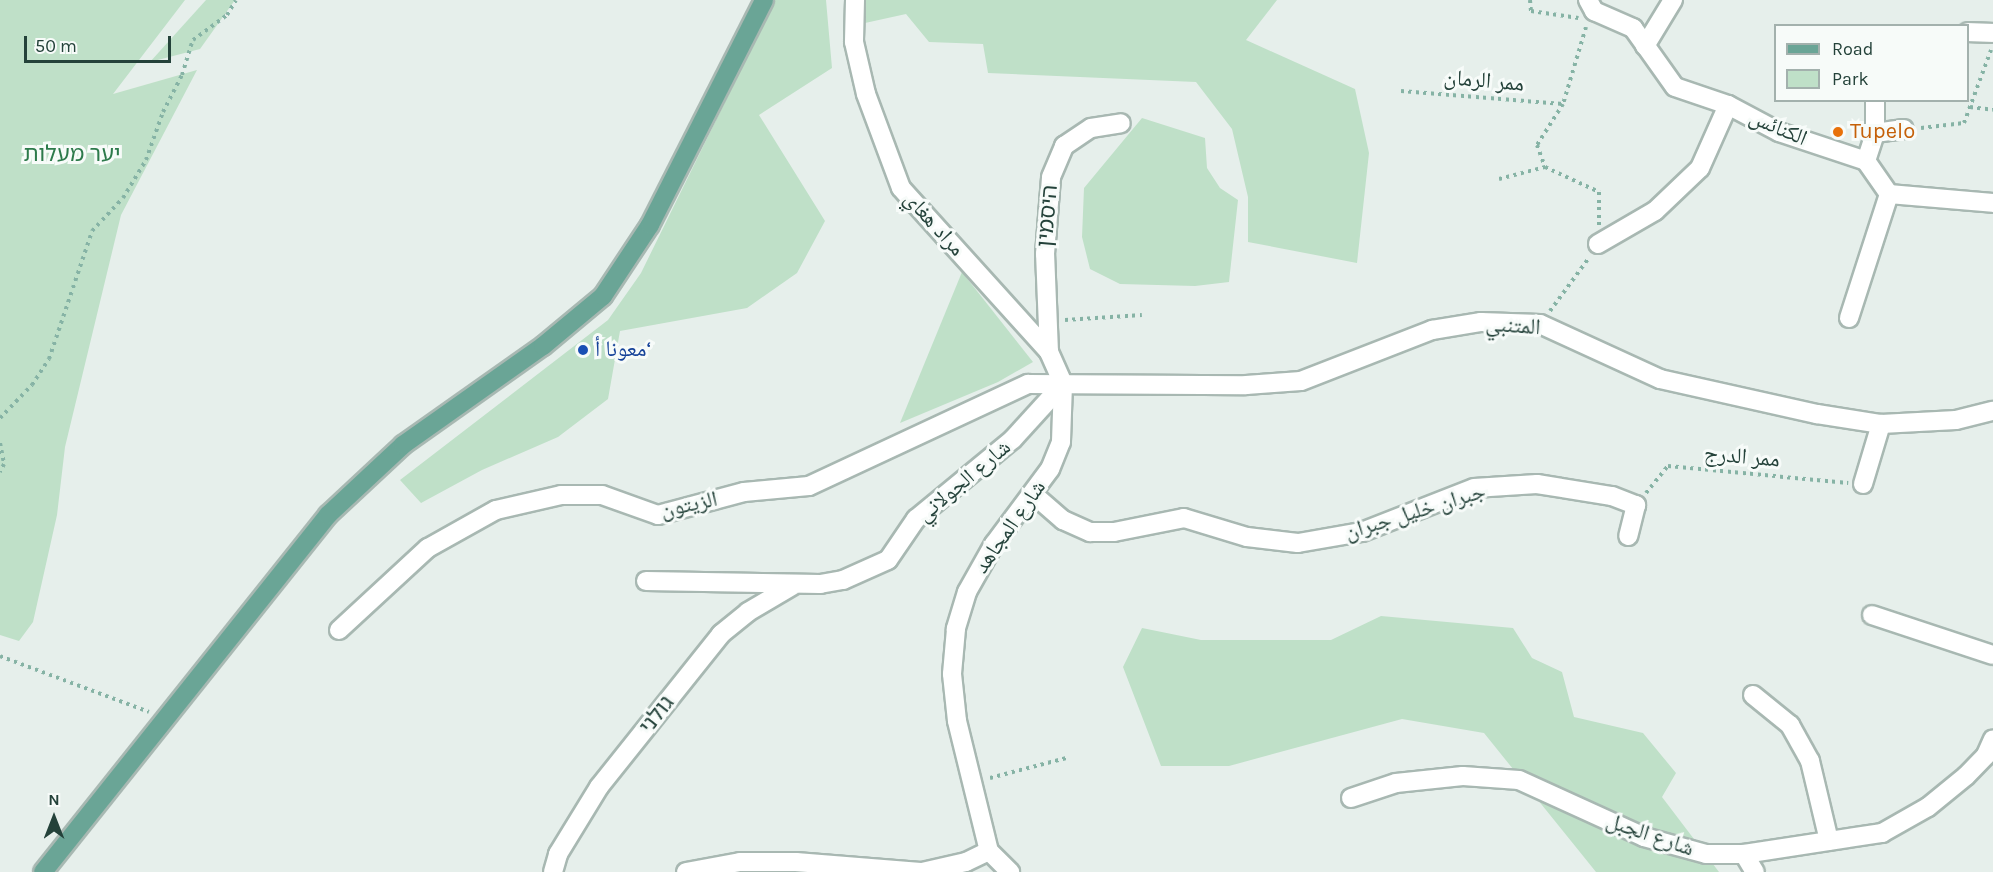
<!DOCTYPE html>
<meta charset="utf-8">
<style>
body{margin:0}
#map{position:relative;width:1993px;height:872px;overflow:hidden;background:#e6efeb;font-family:Karla,"Noto Naskh Arabic","Noto Sans Hebrew",sans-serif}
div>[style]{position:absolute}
.green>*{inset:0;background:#bfe0c8}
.path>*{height:4px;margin-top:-2px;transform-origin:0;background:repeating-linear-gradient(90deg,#86b3a5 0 3px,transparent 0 7.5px)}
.roads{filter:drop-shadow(2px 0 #a8b8b2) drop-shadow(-2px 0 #a8b8b2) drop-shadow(0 2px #a8b8b2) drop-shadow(0 -2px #a8b8b2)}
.minor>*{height:18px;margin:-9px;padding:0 9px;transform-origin:9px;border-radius:9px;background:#fff}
.major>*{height:18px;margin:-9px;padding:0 9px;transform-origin:9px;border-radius:9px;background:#6aa596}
.dots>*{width:16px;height:16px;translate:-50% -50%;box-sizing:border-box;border:3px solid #f7fbf9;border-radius:50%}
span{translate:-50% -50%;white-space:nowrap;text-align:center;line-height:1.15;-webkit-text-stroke:6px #f7fbf9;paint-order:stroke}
.street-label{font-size:22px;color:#24423a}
.food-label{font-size:22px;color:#c56008}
.left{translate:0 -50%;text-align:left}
.park-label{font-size:22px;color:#2d7a4b}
.transit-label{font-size:22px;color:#164399}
.legend{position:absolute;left:1774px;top:24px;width:195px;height:78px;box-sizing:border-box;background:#f7fbf9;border:2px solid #a3b1ad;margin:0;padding:8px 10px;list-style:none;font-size:18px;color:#24423a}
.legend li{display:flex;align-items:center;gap:12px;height:30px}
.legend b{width:30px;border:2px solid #a3b1ad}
.north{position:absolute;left:24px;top:788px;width:60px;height:60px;-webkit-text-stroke:4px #f7fbf9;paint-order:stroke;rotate:0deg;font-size:16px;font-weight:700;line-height:24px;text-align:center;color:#24423a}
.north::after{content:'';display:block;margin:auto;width:21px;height:27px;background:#24423a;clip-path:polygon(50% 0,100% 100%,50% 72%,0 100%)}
.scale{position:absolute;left:24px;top:36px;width:147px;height:27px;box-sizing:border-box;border:3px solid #24423a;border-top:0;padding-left:8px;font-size:18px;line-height:21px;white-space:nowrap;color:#24423a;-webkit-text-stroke:4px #f7fbf9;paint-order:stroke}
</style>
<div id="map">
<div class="green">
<i style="clip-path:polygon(0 0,185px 0,113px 94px,197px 70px,121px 215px,65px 447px,57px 515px,33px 622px,19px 641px,0 635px)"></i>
<i style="clip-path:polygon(206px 0,235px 0,200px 49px,150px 62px)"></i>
<i style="clip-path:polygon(775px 0,826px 0,832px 68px,759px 115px,825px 221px,797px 273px,747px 308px,620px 331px,608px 399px,558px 437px,482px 470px,421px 503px,400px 480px,608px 320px,641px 273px)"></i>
<i style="clip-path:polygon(865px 0,1277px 0,1246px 40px,1355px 89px,1369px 153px,1357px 263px,1248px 242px,1248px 197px,1232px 129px,1196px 82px,988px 73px,983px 44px,929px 42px,906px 14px,865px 23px)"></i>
<i style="clip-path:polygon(1142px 118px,1205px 138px,1207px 168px,1220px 188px,1238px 200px,1229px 282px,1195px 286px,1120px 284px,1090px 269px,1082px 237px,1084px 188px)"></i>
<i style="clip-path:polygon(962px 272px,1033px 362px,998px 382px,900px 423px)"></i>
<i style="clip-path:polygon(1381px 616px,1513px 628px,1532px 658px,1562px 672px,1574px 717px,1643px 733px,1676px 773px,1662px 797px,1719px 872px,1596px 872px,1484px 733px,1402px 719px,1229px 766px,1161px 766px,1123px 667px,1142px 628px,1201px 640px,1331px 640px)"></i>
</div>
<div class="path">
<i style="left:1530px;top:0;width:11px;rotate:85deg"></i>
<i style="left:1531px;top:11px;width:48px;rotate:8.5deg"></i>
<i style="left:1586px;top:27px;width:80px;rotate:106.6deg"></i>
<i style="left:1563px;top:104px;width:49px;rotate:122.4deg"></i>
<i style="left:1537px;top:145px;width:23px;rotate:70deg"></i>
<i style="left:1545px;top:167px;width:60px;rotate:24.8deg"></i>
<i style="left:1599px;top:192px;width:33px;rotate:90deg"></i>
<i style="left:1401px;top:91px;width:163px;rotate:4.6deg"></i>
<i style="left:1970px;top:107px;width:23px;rotate:7deg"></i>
<i style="left:1921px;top:128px;width:43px;rotate:-6.6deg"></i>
<i style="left:1964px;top:123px;width:78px;rotate:-69.7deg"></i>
<i style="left:1499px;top:179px;width:48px;rotate:-14.6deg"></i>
<i style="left:1550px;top:311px;width:64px;rotate:-53.8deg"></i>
<i style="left:1065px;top:320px;width:77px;rotate:-3.7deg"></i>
<i style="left:0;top:418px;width:46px;rotate:-45.9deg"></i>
<i style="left:32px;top:385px;width:31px;rotate:-57deg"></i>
<i style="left:49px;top:359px;width:135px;rotate:-71.4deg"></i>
<i style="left:92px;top:231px;width:45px;rotate:-46.8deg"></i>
<i style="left:123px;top:198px;width:44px;rotate:-58.8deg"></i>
<i style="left:146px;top:160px;width:51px;rotate:-70.5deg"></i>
<i style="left:163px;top:112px;width:42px;rotate:-62.8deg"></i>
<i style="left:182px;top:75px;width:37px;rotate:-73deg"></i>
<i style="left:193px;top:40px;width:42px;rotate:-36.3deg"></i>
<i style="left:227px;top:15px;width:17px;rotate:-59deg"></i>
<i style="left:0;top:443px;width:21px;rotate:79deg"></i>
<i style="left:4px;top:464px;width:9px;rotate:117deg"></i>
<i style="left:1646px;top:493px;width:35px;rotate:-51deg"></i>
<i style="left:1668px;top:466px;width:181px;rotate:5.4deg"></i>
<i style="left:0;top:656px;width:159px;rotate:20.6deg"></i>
<i style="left:990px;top:778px;width:79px;rotate:-14.7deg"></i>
</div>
<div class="roads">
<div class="minor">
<i style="left:855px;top:0;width:42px;rotate:91.4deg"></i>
<i style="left:854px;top:42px;width:53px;rotate:77deg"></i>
<i style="left:866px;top:94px;width:100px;rotate:69.6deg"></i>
<i style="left:901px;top:188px;width:221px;rotate:47.9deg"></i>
<i style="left:1049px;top:352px;width:35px;rotate:66deg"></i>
<i style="left:1063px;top:384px;width:58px;rotate:92deg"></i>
<i style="left:1061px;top:442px;width:29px;rotate:112deg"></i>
<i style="left:1050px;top:469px;width:94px;rotate:126.7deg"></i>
<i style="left:994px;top:544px;width:55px;rotate:119.4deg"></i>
<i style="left:967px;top:592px;width:39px;rotate:107deg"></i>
<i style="left:956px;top:629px;width:45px;rotate:95.1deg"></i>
<i style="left:952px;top:674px;width:47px;rotate:83.9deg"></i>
<i style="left:957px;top:721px;width:134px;rotate:76.2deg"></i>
<i style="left:989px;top:851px;width:30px;rotate:45deg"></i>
<i style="left:1588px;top:0;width:13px;rotate:61deg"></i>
<i style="left:1594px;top:11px;width:43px;rotate:23.6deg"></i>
<i style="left:1633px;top:28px;width:72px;rotate:54.6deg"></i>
<i style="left:1675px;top:87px;width:56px;rotate:18.8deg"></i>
<i style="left:1728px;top:105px;width:58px;rotate:27.9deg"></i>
<i style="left:1779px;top:132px;width:92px;rotate:18.4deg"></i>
<i style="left:1866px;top:161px;width:40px;rotate:55.1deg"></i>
<i style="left:1889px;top:194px;width:104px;rotate:4.9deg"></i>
<i style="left:1968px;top:32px;width:25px;rotate:2deg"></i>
<i style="left:1645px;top:46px;width:54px;rotate:-58.7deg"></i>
<i style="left:1875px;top:133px;width:29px;rotate:-8deg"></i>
<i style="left:1866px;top:161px;width:29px;rotate:-72deg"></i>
<i style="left:1875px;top:133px;width:33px;rotate:-90deg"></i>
<i style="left:1598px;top:244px;width:66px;rotate:-30.1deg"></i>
<i style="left:1655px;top:211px;width:62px;rotate:-43.7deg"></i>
<i style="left:1700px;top:168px;width:69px;rotate:-66deg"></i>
<i style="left:1849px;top:318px;width:130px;rotate:-72.1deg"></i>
<i style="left:1049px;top:352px;width:98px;rotate:-92.3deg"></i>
<i style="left:1045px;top:254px;width:77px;rotate:-85.5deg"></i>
<i style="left:1051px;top:177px;width:34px;rotate:-67deg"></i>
<i style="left:1064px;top:146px;width:32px;rotate:-34deg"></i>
<i style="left:1091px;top:128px;width:30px;rotate:-9deg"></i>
<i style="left:1863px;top:484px;width:63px;rotate:-73.3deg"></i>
<i style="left:1033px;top:494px;width:40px;rotate:41deg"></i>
<i style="left:1063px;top:520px;width:30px;rotate:24deg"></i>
<i style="left:1090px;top:532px;width:24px"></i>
<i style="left:1114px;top:532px;width:71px;rotate:-11.3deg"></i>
<i style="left:1184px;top:518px;width:66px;rotate:16.8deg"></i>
<i style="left:1247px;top:537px;width:51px;rotate:6.7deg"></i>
<i style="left:1298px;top:543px;width:65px;rotate:-9.8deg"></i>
<i style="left:1362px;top:532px;width:120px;rotate:-21.4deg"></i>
<i style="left:1474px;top:488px;width:63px;rotate:-3.6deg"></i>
<i style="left:1537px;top:484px;width:76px;rotate:9.1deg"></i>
<i style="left:1612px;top:496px;width:26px;rotate:21deg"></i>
<i style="left:1636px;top:505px;width:32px;rotate:104deg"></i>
<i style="left:646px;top:581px;width:174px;rotate:1deg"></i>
<i style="left:820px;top:584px;width:23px;rotate:-10deg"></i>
<i style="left:843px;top:580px;width:49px;rotate:-24deg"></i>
<i style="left:888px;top:560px;width:50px;rotate:-55.7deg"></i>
<i style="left:916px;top:519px;width:126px;rotate:-39.5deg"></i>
<i style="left:1013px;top:439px;width:74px;rotate:-47.7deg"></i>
<i style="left:1872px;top:615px;width:127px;rotate:18.3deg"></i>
<i style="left:339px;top:630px;width:121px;rotate:-42.7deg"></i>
<i style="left:428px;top:548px;width:78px;rotate:-29.2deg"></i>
<i style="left:496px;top:510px;width:67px;rotate:-13deg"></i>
<i style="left:561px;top:495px;width:41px"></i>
<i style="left:602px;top:495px;width:59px;rotate:19.7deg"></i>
<i style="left:658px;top:515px;width:89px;rotate:-15deg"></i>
<i style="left:744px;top:492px;width:65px;rotate:-5.3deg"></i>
<i style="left:809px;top:486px;width:242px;rotate:-25deg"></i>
<i style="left:1028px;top:384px;width:218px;rotate:0.3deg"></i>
<i style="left:1246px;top:385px;width:55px;rotate:-4.2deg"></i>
<i style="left:1301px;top:381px;width:141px;rotate:-21.3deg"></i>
<i style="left:1432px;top:330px;width:50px;rotate:-9.3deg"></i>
<i style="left:1481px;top:322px;width:59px;rotate:1.9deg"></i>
<i style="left:1540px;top:324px;width:132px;rotate:24.6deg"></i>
<i style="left:1660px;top:379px;width:161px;rotate:12.6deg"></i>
<i style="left:1817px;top:414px;width:65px;rotate:8.9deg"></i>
<i style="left:1881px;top:424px;width:75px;rotate:-3.1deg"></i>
<i style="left:1956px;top:420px;width:38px;rotate:-14deg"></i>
<i style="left:1753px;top:695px;width:48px;rotate:39deg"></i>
<i style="left:1790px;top:725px;width:41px;rotate:60.9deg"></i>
<i style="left:1810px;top:761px;width:82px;rotate:76.6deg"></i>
<i style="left:1351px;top:798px;width:47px;rotate:-18.4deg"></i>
<i style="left:1396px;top:783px;width:67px;rotate:-6deg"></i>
<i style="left:1463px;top:776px;width:56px;rotate:4.1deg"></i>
<i style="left:1519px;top:780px;width:137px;rotate:24.5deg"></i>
<i style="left:1644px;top:837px;width:64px;rotate:15.3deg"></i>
<i style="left:1706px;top:854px;width:38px"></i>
<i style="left:1744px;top:854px;width:140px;rotate:-8.7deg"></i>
<i style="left:1882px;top:833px;width:53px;rotate:-29.5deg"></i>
<i style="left:1928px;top:807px;width:49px;rotate:-39.2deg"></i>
<i style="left:1966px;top:776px;width:29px;rotate:-46deg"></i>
<i style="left:1986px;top:755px;width:17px;rotate:-66deg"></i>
<i style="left:1744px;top:854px;width:21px;rotate:59deg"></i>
<i style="left:553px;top:872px;width:19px;rotate:-74deg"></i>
<i style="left:558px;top:854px;width:79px;rotate:-58.5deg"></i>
<i style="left:599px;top:787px;width:196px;rotate:-51.4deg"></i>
<i style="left:721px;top:634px;width:35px;rotate:-39deg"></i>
<i style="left:748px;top:612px;width:51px;rotate:-30.6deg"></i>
<i style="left:686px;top:872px;width:55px;rotate:-10.5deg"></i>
<i style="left:740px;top:862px;width:56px"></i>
<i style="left:796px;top:862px;width:125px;rotate:4.6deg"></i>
<i style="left:922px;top:872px;width:45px;rotate:-12.8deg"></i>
<i style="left:966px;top:862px;width:25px;rotate:-26deg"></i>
</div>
<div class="major">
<i style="left:43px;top:872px;width:457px;rotate:-51.4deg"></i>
<i style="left:328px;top:515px;width:103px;rotate:-43deg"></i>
<i style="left:403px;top:445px;width:171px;rotate:-35.3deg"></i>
<i style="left:543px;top:346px;width:78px;rotate:-39.8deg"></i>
<i style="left:603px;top:296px;width:85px;rotate:-56.5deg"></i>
<i style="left:650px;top:225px;width:252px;rotate:-63.1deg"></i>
</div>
</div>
<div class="dots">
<i style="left:1838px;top:132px;background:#e8710a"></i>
<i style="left:583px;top:350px;background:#1a4fb4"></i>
</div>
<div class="street-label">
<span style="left:1484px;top:81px;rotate:5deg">ممر الرمان</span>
<span style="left:1778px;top:128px;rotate:23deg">الكنائس</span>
<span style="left:1048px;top:216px;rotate:-85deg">היסמין</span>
<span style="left:934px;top:224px;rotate:48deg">مراد هغاي</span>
<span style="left:1513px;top:326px;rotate:4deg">المتنبي</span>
<span style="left:1742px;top:457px;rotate:5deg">ممر الدرج</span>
<span style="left:964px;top:481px;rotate:-40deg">شارع الجولاني</span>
<span style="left:689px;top:505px;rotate:-12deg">الزيتون</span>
<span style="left:1415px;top:512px;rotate:-17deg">جبران خليل جبران</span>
<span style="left:1010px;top:527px;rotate:-55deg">شارع المجاهد</span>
<span style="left:657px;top:715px;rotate:-52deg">גולני</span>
<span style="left:1650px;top:835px;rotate:19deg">شارع الجبل</span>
</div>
<div class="food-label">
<span class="left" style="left:1850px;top:132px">Tupelo</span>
</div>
<div class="park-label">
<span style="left:72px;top:155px">יער מעלות</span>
</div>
<div class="transit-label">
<span class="left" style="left:595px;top:350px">معونا أ‘</span>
</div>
<ul class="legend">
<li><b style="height:8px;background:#6aa596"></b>Road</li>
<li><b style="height:16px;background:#bfe0c8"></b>Park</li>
</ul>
<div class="north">N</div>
<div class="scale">50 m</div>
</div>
